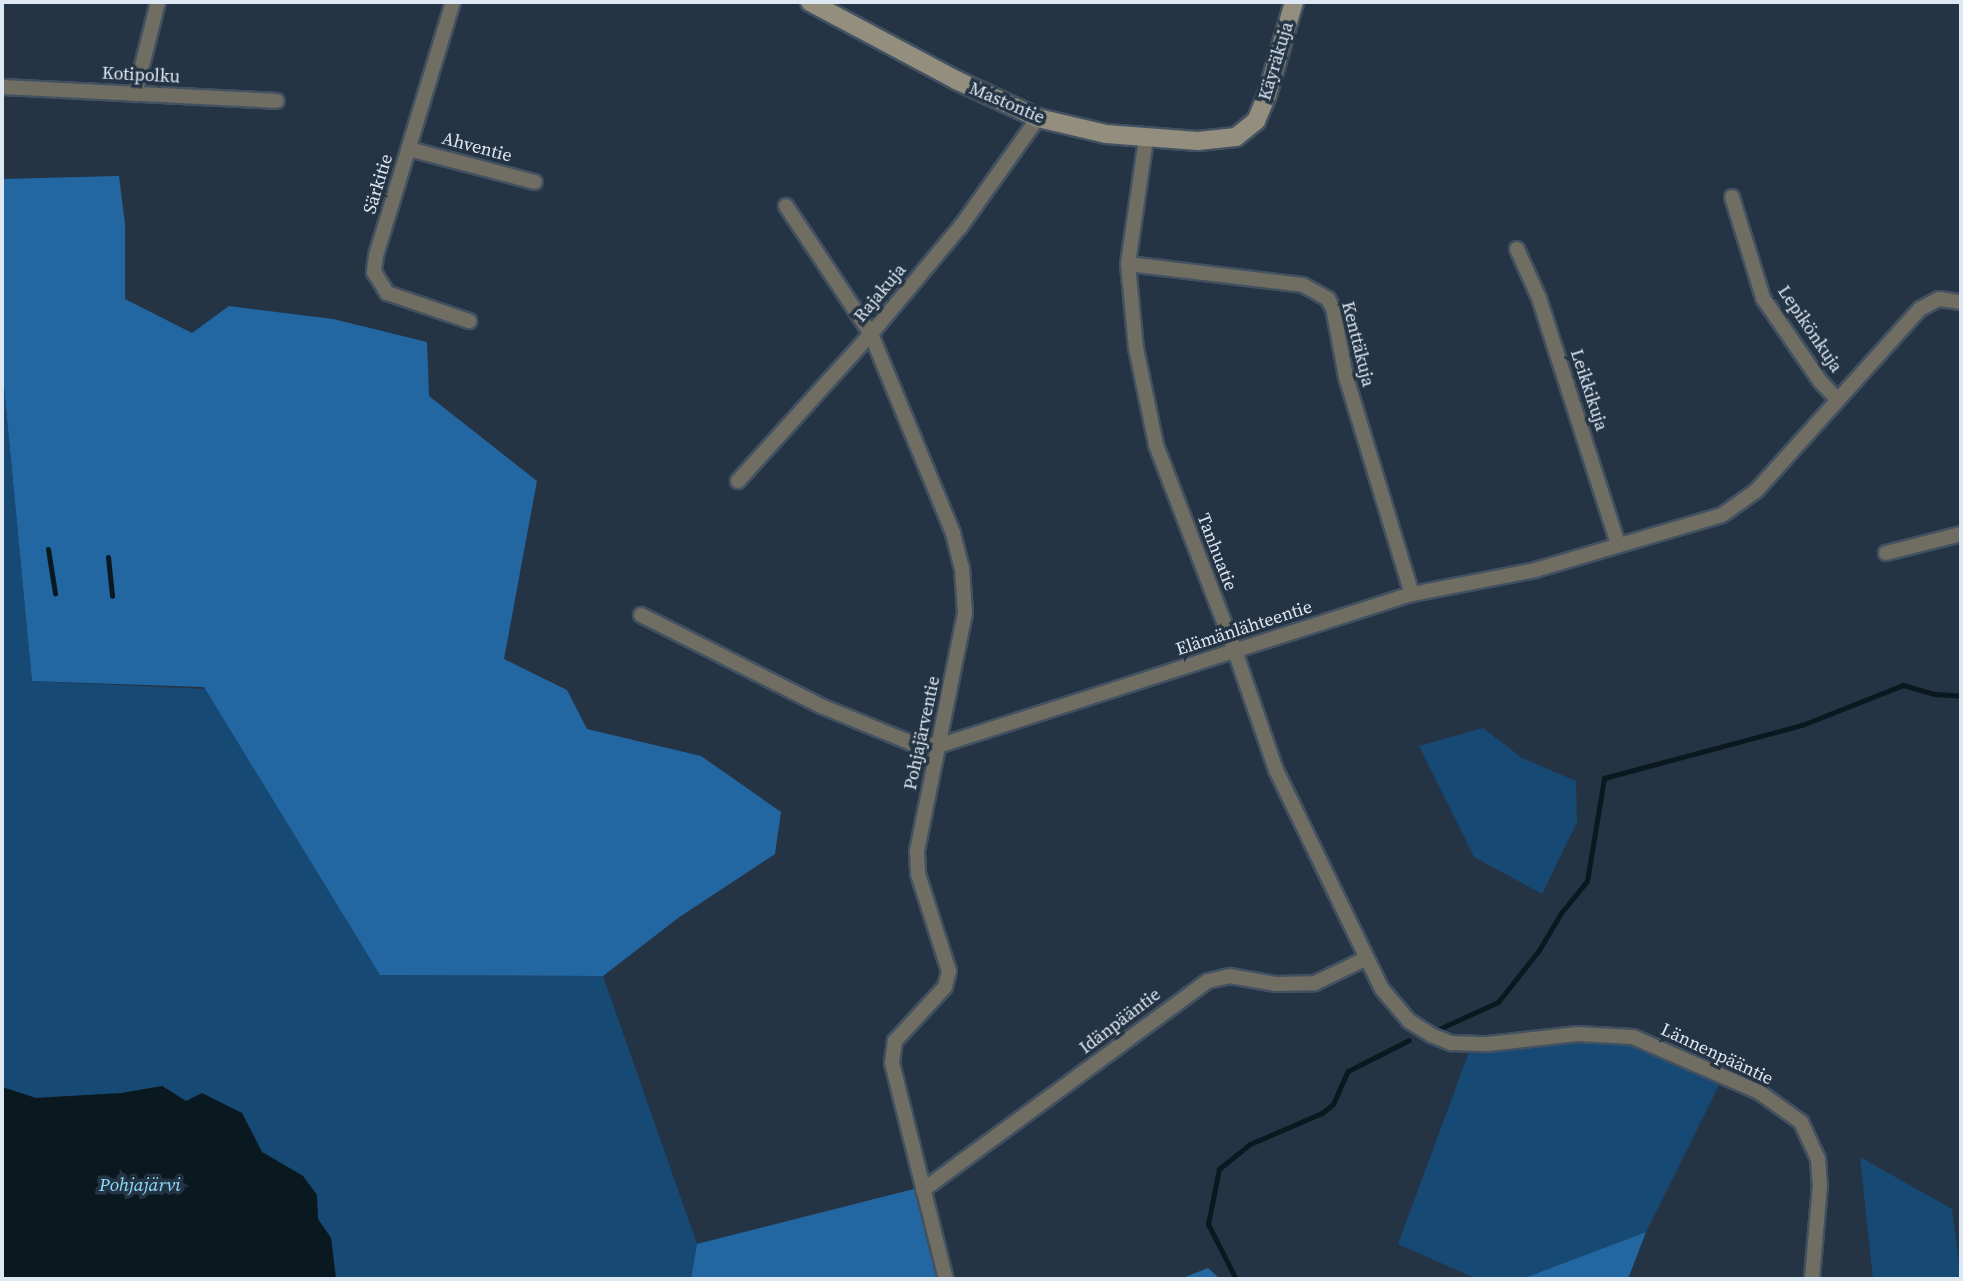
<!DOCTYPE html>
<meta charset="utf-8">
<style>
body{margin:0}
#map{position:relative;width:1963px;height:1281px;overflow:hidden;background:#243445;font-family:"Source Serif 4",serif}
div>[style]{position:absolute}
.green>*{inset:0;background:#174975}
.forest>*{inset:0;background:#2367a2}
.water>*{inset:0;background:#0a191f}
.stream>*{height:5px;margin:-2.5px;padding:0 2.5px;transform-origin:2.5px;border-radius:2.5px;background:#0a191f}
.roads{filter:drop-shadow(2px 0 #425161) drop-shadow(-2px 0 #425161) drop-shadow(0 2px #425161) drop-shadow(0 -2px #425161)}
.street>*{height:14px;margin:-7px;padding:0 7px;transform-origin:7px;border-radius:7px;background:#706d62}
.secondary>*{height:18px;margin:-9px;padding:0 9px;transform-origin:9px;border-radius:9px;background:#938e7d}
span{translate:-50% -50%;white-space:nowrap;text-align:center;line-height:1.15;-webkit-text-stroke:7px #243445;paint-order:stroke}
.street-label{font-size:18px;color:#dde8f3}
.water-label{font-size:19px;color:#8cdbf8;font-style:italic}
.frame{position:absolute;inset:0;border:4px solid #dde8f3;pointer-events:none}
</style>
<div id="map">
<div class="green">
<i style="clip-path:polygon(2px 365px,32px 681px,206px 689px,380px 975px,603px 976px,697px 1244px,691px 1279px,336px 1279px,331px 1238px,318px 1219px,316px 1195px,303px 1176px,262px 1152px,242px 1113px,186px 1101px,162px 1086px,122px 1093px,36px 1098px,2px 1087px)"></i>
<i style="clip-path:polygon(1483px 728px,1522px 758px,1576px 781px,1577px 822px,1542px 894px,1474px 857px,1419px 746px)"></i>
<i style="clip-path:polygon(1633px 1037px,1724px 1075px,1646px 1232px,1522px 1279px,1477px 1279px,1398px 1244px,1472px 1044px)"></i>
<i style="clip-path:polygon(1860px 1157px,1952px 1209px,1961px 1279px,1873px 1279px)"></i>
</div>
<div class="forest">
<i style="clip-path:polygon(119px 176px,125px 224px,125px 299px,192px 333px,229px 306px,333px 319px,427px 342px,429px 396px,537px 481px,504px 659px,567px 690px,587px 729px,701px 756px,781px 812px,775px 854px,678px 918px,603px 976px,380px 975px,204px 687px,32px 681px,2px 365px,2px 179px)"></i>
<i style="clip-path:polygon(914px 1189px,938px 1279px,691px 1279px,697px 1244px)"></i>
<i style="clip-path:polygon(1646px 1232px,1628px 1279px,1522px 1279px)"></i>
<i style="clip-path:polygon(1208px 1268px,1220px 1279px,1180px 1279px)"></i>
</div>
<div class="water">
<i style="clip-path:polygon(162px 1086px,186px 1101px,202px 1093px,242px 1113px,262px 1152px,303px 1176px,317px 1195px,318px 1219px,331px 1238px,336px 1279px,2px 1279px,2px 1087px,36px 1098px,122px 1093px)"></i>
</div>
<div class="stream">
<i style="left:48px;top:549px;width:45px;rotate:81deg"></i>
<i style="left:108px;top:557px;width:39px;rotate:84deg"></i>
<i style="left:1439px;top:1029px;width:65px;rotate:-24.6deg"></i>
<i style="left:1498px;top:1002px;width:66px;rotate:-51.7deg"></i>
<i style="left:1539px;top:950px;width:43px;rotate:-59.3deg"></i>
<i style="left:1561px;top:913px;width:41px;rotate:-50.9deg"></i>
<i style="left:1587px;top:881px;width:104px;rotate:-80.6deg"></i>
<i style="left:1604px;top:778px;width:205px;rotate:-15deg"></i>
<i style="left:1802px;top:725px;width:109px;rotate:-21.6deg"></i>
<i style="left:1903px;top:685px;width:33px;rotate:16deg"></i>
<i style="left:1935px;top:694px;width:26px;rotate:4deg"></i>
<i style="left:1236px;top:1279px;width:62px;rotate:-117deg"></i>
<i style="left:1208px;top:1224px;width:56px;rotate:-78.7deg"></i>
<i style="left:1219px;top:1169px;width:40px;rotate:-39deg"></i>
<i style="left:1250px;top:1144px;width:78px;rotate:-23.3deg"></i>
<i style="left:1322px;top:1113px;width:14px;rotate:-39deg"></i>
<i style="left:1333px;top:1104px;width:36px;rotate:-66deg"></i>
<i style="left:1348px;top:1071px;width:68px;rotate:-26.9deg"></i>
</div>
<div class="roads">
<div class="street">
<i style="left:453px;top:2px;width:264px;rotate:106.9deg"></i>
<i style="left:376px;top:255px;width:17px;rotate:97deg"></i>
<i style="left:374px;top:272px;width:25px;rotate:58deg"></i>
<i style="left:387px;top:293px;width:87px;rotate:18.9deg"></i>
<i style="left:2px;top:87px;width:275px;rotate:2.9deg"></i>
<i style="left:135px;top:94px;width:95px;rotate:-76deg"></i>
<i style="left:1146px;top:139px;width:126px;rotate:98.2deg"></i>
<i style="left:1128px;top:264px;width:84px;rotate:84.6deg"></i>
<i style="left:1136px;top:348px;width:99px;rotate:78.3deg"></i>
<i style="left:1156px;top:445px;width:221px;rotate:69deg"></i>
<i style="left:1235px;top:651px;width:126px;rotate:71deg"></i>
<i style="left:1276px;top:770px;width:243px;rotate:64.2deg"></i>
<i style="left:1382px;top:989px;width:42px;rotate:49.8deg"></i>
<i style="left:1409px;top:1021px;width:26px;rotate:32deg"></i>
<i style="left:1431px;top:1035px;width:22px;rotate:22deg"></i>
<i style="left:1451px;top:1043px;width:37px;rotate:2deg"></i>
<i style="left:1488px;top:1044px;width:90px;rotate:-6.4deg"></i>
<i style="left:1577px;top:1034px;width:56px;rotate:3.1deg"></i>
<i style="left:1633px;top:1037px;width:137px;rotate:23.6deg"></i>
<i style="left:1759px;top:1092px;width:52px;rotate:35.5deg"></i>
<i style="left:1801px;top:1122px;width:41px;rotate:65.3deg"></i>
<i style="left:1818px;top:1159px;width:26px;rotate:86deg"></i>
<i style="left:1820px;top:1185px;width:94px;rotate:94.9deg"></i>
<i style="left:409px;top:149px;width:130px;rotate:14.7deg"></i>
<i style="left:1732px;top:197px;width:106px;rotate:72.9deg"></i>
<i style="left:1763px;top:298px;width:101px;rotate:55.5deg"></i>
<i style="left:1820px;top:381px;width:26px;rotate:47deg"></i>
<i style="left:786px;top:206px;width:154px;rotate:56.4deg"></i>
<i style="left:871px;top:334px;width:215px;rotate:67.6deg"></i>
<i style="left:953px;top:533px;width:36px;rotate:76deg"></i>
<i style="left:962px;top:568px;width:45px;rotate:86.2deg"></i>
<i style="left:965px;top:613px;width:244px;rotate:101.4deg"></i>
<i style="left:917px;top:852px;width:22px;rotate:87deg"></i>
<i style="left:918px;top:874px;width:102px;rotate:72.3deg"></i>
<i style="left:949px;top:971px;width:16px;rotate:104deg"></i>
<i style="left:945px;top:987px;width:74px;rotate:132.8deg"></i>
<i style="left:895px;top:1041px;width:22px;rotate:98deg"></i>
<i style="left:892px;top:1063px;width:223px;rotate:76deg"></i>
<i style="left:1517px;top:249px;width:54px;rotate:65.8deg"></i>
<i style="left:1539px;top:298px;width:258px;rotate:72.2deg"></i>
<i style="left:1128px;top:264px;width:176px;rotate:6.8deg"></i>
<i style="left:1303px;top:285px;width:29px;rotate:29deg"></i>
<i style="left:1328px;top:299px;width:10px;rotate:61deg"></i>
<i style="left:1333px;top:308px;width:70px;rotate:79.3deg"></i>
<i style="left:1346px;top:377px;width:227px;rotate:73.1deg"></i>
<i style="left:738px;top:481px;width:198px;rotate:-47.9deg"></i>
<i style="left:871px;top:334px;width:141px;rotate:-50.2deg"></i>
<i style="left:961px;top:226px;width:133px;rotate:-54.5deg"></i>
<i style="left:1886px;top:553px;width:77px;rotate:-14.2deg"></i>
<i style="left:641px;top:615px;width:202px;rotate:26.8deg"></i>
<i style="left:821px;top:706px;width:97px;rotate:22.3deg"></i>
<i style="left:911px;top:743px;width:27px;rotate:6deg"></i>
<i style="left:938px;top:746px;width:498px;rotate:-17.8deg"></i>
<i style="left:1412px;top:594px;width:125px;rotate:-11deg"></i>
<i style="left:1535px;top:570px;width:195px;rotate:-16.4deg"></i>
<i style="left:1722px;top:515px;width:42px;rotate:-35.2deg"></i>
<i style="left:1756px;top:491px;width:245px;rotate:-48deg"></i>
<i style="left:1920px;top:309px;width:21px;rotate:-28deg"></i>
<i style="left:1939px;top:299px;width:22px;rotate:8deg"></i>
<i style="left:923px;top:1190px;width:353px;rotate:-36.3deg"></i>
<i style="left:1208px;top:981px;width:23px;rotate:-13deg"></i>
<i style="left:1230px;top:976px;width:47px;rotate:9.9deg"></i>
<i style="left:1276px;top:984px;width:39px;rotate:-1deg"></i>
<i style="left:1315px;top:983px;width:55px;rotate:-25.6deg"></i>
</div>
<div class="secondary">
<i style="left:810px;top:2px;width:166px;rotate:28.1deg"></i>
<i style="left:956px;top:80px;width:90px;rotate:24.9deg"></i>
<i style="left:1038px;top:118px;width:70px;rotate:13.2deg"></i>
<i style="left:1106px;top:134px;width:92px;rotate:4.4deg"></i>
<i style="left:1198px;top:141px;width:38px;rotate:-6deg"></i>
<i style="left:1236px;top:137px;width:26px;rotate:-39deg"></i>
<i style="left:1256px;top:121px;width:28px;rotate:-67deg"></i>
<i style="left:1267px;top:95px;width:97px;rotate:-73.8deg"></i>
</div>
</div>
<div class="street-label">
<span style="left:1276px;top:61px;rotate:-73deg">Käyräkuja</span>
<span style="left:141px;top:75px;rotate:3deg">Kotipolku</span>
<span style="left:1007px;top:103px;rotate:23deg">Mastontie</span>
<span style="left:477px;top:147px;rotate:15deg">Ahventie</span>
<span style="left:378px;top:184px;rotate:-73deg">Särkitie</span>
<span style="left:880px;top:293px;rotate:-50deg">Rajakuja</span>
<span style="left:1810px;top:329px;rotate:56deg">Lepikönkuja</span>
<span style="left:1358px;top:344px;rotate:76deg">Kenttäkuja</span>
<span style="left:1589px;top:390px;rotate:72deg">Leikkikuja</span>
<span style="left:1217px;top:552px;rotate:69deg">Tanhuatie</span>
<span style="left:1244px;top:628px;rotate:-18deg">Elämänlähteentie</span>
<span style="left:922px;top:733px;rotate:-78deg">Pohjajärventie</span>
<span style="left:1120px;top:1021px;rotate:-37deg">Idänpääntie</span>
<span style="left:1717px;top:1054px;rotate:25deg">Lännenpääntie</span>
</div>
<div class="water-label">
<span style="left:140px;top:1185px">Pohjajärvi</span>
</div>
<div class="frame"></div>
</div>
